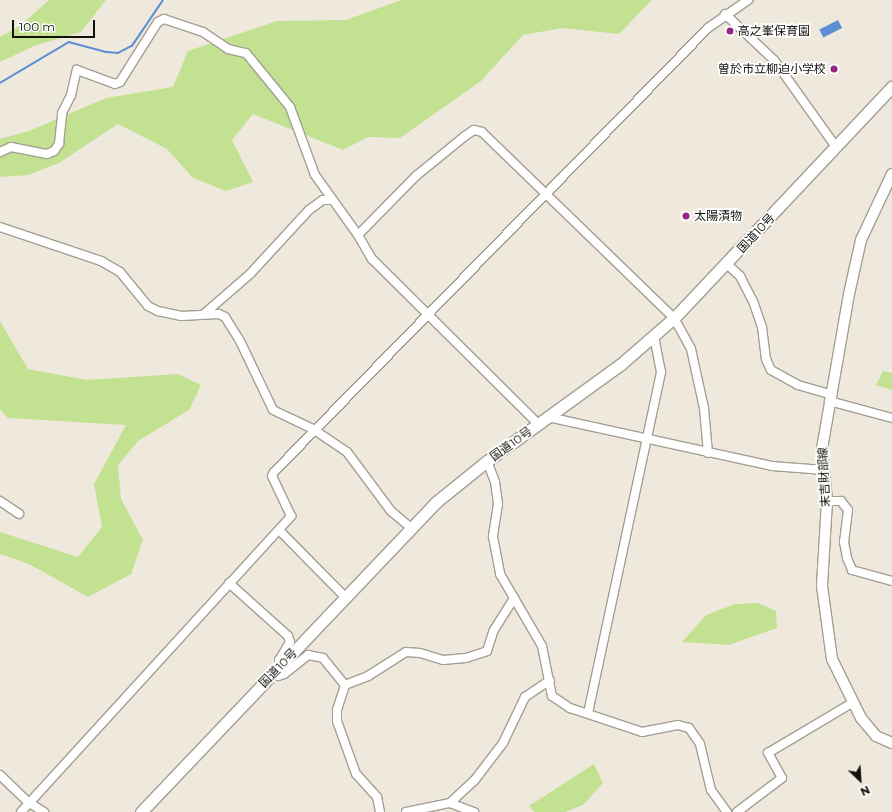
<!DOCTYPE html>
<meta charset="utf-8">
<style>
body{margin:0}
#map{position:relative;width:892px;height:812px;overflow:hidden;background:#eee9dc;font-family:Montserrat,"Noto Sans JP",sans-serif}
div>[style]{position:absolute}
.green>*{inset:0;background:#c2e191}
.water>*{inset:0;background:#5d8ed4;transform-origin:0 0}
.stream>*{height:1.5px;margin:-0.75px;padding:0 0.75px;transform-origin:0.75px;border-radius:0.75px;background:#5d8ed4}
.roads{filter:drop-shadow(1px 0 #a49f93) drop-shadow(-1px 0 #a49f93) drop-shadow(0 1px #a49f93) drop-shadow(0 -1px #a49f93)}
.minor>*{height:8px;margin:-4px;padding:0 4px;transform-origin:4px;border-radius:4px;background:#fff}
.major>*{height:10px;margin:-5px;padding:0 5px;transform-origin:5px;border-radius:5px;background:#fff}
.highway>*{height:11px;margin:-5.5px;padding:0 5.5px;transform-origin:5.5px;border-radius:5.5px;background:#fff}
.dots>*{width:11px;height:11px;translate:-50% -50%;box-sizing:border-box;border:2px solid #fff;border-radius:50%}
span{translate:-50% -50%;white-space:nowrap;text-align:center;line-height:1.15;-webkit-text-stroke:3.5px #fff;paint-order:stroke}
.poi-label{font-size:12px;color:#11100b}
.left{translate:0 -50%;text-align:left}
.right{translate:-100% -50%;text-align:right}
.street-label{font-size:12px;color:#11100b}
.north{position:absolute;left:840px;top:760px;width:40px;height:40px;-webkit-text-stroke:3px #fff;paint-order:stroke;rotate:155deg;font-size:11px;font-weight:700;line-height:16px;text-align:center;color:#11100b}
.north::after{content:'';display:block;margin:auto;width:14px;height:18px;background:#11100b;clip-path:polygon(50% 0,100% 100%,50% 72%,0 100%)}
.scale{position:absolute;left:12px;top:20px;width:83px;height:18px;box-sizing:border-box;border:2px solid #11100b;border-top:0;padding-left:5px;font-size:12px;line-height:14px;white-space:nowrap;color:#11100b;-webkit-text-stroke:3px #fff;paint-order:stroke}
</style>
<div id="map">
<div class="green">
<i style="clip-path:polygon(49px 0,106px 0,81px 32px,34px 46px,0 62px,0 37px,21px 25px)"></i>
<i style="clip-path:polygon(401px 0,652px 0,619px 34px,562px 28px,523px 35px,481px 81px,400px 138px,368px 137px,343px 150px,253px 114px,232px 140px,253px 182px,226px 191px,193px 178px,167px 149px,118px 124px,59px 163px,28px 175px,0 177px,0 139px,29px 131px,106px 98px,173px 87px,188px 51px,277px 21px,346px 20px)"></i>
<i style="clip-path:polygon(0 321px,28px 369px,87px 380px,178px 374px,201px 385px,189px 410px,138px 441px,118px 465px,121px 499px,143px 540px,131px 574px,88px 597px,29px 564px,0 554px,0 532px,78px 557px,102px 527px,94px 484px,126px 425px,8px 418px,0 410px)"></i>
<i style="clip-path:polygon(883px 371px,892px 373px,892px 390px,876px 385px)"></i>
<i style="clip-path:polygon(758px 603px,776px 611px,777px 628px,729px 645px,682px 642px,706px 615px,735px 604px)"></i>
<i style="clip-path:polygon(594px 764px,603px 783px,583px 805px,565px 812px,535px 812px,529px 806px)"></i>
</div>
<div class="water">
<i style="left:838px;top:20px;width:9px;height:21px;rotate:63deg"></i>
</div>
<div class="stream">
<i style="left:0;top:83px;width:80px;rotate:-30.7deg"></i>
<i style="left:69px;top:42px;width:39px;rotate:15deg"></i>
<i style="left:107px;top:52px;width:11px;rotate:5deg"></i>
<i style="left:118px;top:53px;width:16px;rotate:-27deg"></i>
<i style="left:132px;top:46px;width:55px;rotate:-56deg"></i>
</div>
<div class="roads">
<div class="minor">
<i style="left:725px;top:14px;width:67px;rotate:43.2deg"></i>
<i style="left:774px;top:60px;width:107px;rotate:54.5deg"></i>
<i style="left:0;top:152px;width:12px;rotate:-24deg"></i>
<i style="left:11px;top:147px;width:37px;rotate:11deg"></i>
<i style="left:47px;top:154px;width:8px;rotate:-23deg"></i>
<i style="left:54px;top:151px;width:9px;rotate:-54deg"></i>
<i style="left:59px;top:144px;width:31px;rotate:-84deg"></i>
<i style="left:62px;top:113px;width:20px;rotate:-63deg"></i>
<i style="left:71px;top:95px;width:26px;rotate:-77deg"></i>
<i style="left:77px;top:70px;width:40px;rotate:20.2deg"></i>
<i style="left:115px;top:84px;width:5px;rotate:-22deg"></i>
<i style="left:120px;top:82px;width:71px;rotate:-57.7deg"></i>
<i style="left:158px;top:22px;width:7px;rotate:-27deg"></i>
<i style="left:164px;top:19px;width:41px;rotate:18.4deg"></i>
<i style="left:203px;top:32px;width:30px;rotate:34deg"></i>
<i style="left:228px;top:49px;width:18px;rotate:13deg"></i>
<i style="left:246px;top:53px;width:70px;rotate:50.8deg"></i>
<i style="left:290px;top:107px;width:72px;rotate:69.8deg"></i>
<i style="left:315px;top:175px;width:74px;rotate:54.4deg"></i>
<i style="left:358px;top:235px;width:28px;rotate:60deg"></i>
<i style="left:372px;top:259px;width:234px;rotate:44.8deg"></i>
<i style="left:0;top:227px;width:107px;rotate:18.6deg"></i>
<i style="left:101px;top:261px;width:22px;rotate:30deg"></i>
<i style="left:120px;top:272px;width:44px;rotate:50.5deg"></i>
<i style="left:148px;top:306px;width:11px;rotate:27deg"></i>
<i style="left:158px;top:311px;width:24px;rotate:12deg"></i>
<i style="left:181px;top:316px;width:38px;rotate:-3deg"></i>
<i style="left:219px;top:314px;width:7px;rotate:27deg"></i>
<i style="left:225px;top:317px;width:28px;rotate:58deg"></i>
<i style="left:240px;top:341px;width:76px;rotate:64.4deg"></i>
<i style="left:273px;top:410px;width:44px;rotate:25.4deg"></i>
<i style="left:313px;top:429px;width:41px;rotate:34.1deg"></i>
<i style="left:347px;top:452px;width:74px;rotate:53.3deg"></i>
<i style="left:391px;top:511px;width:26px;rotate:40deg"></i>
<i style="left:358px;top:235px;width:83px;rotate:-45.5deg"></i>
<i style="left:416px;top:176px;width:63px;rotate:-39.2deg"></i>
<i style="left:465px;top:136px;width:11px;rotate:-34deg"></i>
<i style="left:474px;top:130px;width:8px;rotate:14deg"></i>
<i style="left:482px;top:132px;width:267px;rotate:44.1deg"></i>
<i style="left:674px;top:318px;width:35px;rotate:61deg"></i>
<i style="left:691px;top:349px;width:60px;rotate:77.6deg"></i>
<i style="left:704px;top:408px;width:45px;rotate:84.9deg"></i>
<i style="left:727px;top:264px;width:18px;rotate:43deg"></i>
<i style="left:740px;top:276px;width:28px;rotate:63deg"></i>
<i style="left:753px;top:301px;width:28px;rotate:71deg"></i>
<i style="left:762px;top:327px;width:32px;rotate:83deg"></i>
<i style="left:766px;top:359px;width:12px;rotate:66deg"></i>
<i style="left:771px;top:370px;width:31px;rotate:29deg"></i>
<i style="left:798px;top:385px;width:33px;rotate:16deg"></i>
<i style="left:204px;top:314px;width:61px;rotate:-41deg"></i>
<i style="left:250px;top:274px;width:87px;rotate:-47.3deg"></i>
<i style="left:309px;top:210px;width:17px;rotate:-36deg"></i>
<i style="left:323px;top:200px;width:9px"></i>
<i style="left:829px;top:401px;width:65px;rotate:15.1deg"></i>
<i style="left:548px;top:417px;width:229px;rotate:12.3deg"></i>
<i style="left:772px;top:466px;width:52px;rotate:4.4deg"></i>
<i style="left:487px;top:461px;width:22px;rotate:69deg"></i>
<i style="left:495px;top:482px;width:22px;rotate:82deg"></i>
<i style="left:498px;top:504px;width:33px;rotate:99deg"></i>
<i style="left:493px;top:537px;width:38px;rotate:79deg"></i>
<i style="left:500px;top:574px;width:83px;rotate:59.7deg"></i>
<i style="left:542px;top:646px;width:51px;rotate:78.7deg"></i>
<i style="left:552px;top:696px;width:22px;rotate:34deg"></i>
<i style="left:570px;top:708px;width:76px;rotate:18.4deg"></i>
<i style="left:642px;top:732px;width:37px;rotate:-11deg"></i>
<i style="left:678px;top:725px;width:11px;rotate:15deg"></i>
<i style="left:689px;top:728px;width:19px;rotate:55deg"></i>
<i style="left:700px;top:744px;width:47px;rotate:76.6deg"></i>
<i style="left:711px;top:790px;width:27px;rotate:54deg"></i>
<i style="left:0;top:501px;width:23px;rotate:34deg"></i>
<i style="left:827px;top:501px;width:14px"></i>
<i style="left:841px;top:501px;width:11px;rotate:52deg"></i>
<i style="left:848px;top:510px;width:32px;rotate:97deg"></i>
<i style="left:844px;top:542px;width:16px;rotate:79deg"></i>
<i style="left:847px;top:558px;width:13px;rotate:67deg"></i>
<i style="left:852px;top:570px;width:41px;rotate:15.4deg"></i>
<i style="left:279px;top:530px;width:94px;rotate:45.4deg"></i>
<i style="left:229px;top:583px;width:79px;rotate:41.9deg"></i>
<i style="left:288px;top:636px;width:6px;rotate:72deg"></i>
<i style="left:290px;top:642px;width:21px;rotate:121deg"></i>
<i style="left:279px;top:660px;width:6px;rotate:90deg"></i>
<i style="left:273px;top:673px;width:6px;rotate:31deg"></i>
<i style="left:278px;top:676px;width:6px;rotate:-18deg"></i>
<i style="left:284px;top:674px;width:31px;rotate:-38deg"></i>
<i style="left:308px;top:655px;width:15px;rotate:11deg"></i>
<i style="left:323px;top:658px;width:35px;rotate:51deg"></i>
<i style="left:588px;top:713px;width:349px;rotate:-77.9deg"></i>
<i style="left:661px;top:372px;width:37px;rotate:-101deg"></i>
<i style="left:0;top:775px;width:39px;rotate:44deg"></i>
<i style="left:28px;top:802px;width:19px;rotate:32deg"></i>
<i style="left:450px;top:803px;width:33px;rotate:-43deg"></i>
<i style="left:474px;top:781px;width:48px;rotate:-52.7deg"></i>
<i style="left:503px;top:743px;width:51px;rotate:-64.4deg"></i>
<i style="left:525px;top:697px;width:30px;rotate:-34deg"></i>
<i style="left:21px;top:812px;width:401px;rotate:-47.6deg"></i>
<i style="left:291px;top:516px;width:44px;rotate:-115.4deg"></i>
<i style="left:272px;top:476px;width:4px;rotate:-63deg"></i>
<i style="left:274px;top:472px;width:621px;rotate:-45.65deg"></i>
<i style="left:708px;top:28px;width:49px;rotate:-35deg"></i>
<i style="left:380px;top:812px;width:15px;rotate:-101deg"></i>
<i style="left:377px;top:797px;width:31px;rotate:-132deg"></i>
<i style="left:356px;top:774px;width:56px;rotate:-109.7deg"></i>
<i style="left:337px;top:721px;width:11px;rotate:-90deg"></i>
<i style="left:337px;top:710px;width:26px;rotate:-72deg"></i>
<i style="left:345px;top:685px;width:25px;rotate:-21deg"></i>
<i style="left:368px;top:676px;width:45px;rotate:-32.3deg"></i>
<i style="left:406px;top:652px;width:14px;rotate:4deg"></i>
<i style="left:420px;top:653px;width:24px;rotate:17deg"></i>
<i style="left:443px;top:660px;width:23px;rotate:-5deg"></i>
<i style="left:466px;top:658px;width:22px;rotate:-18deg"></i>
<i style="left:487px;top:651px;width:22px;rotate:-72deg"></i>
<i style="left:494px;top:630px;width:38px;rotate:-58deg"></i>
<i style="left:406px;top:812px;width:45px;rotate:-11.6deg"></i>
<i style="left:450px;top:803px;width:26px;rotate:21deg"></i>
<i style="left:737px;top:812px;width:56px;rotate:-37.1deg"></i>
<i style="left:782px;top:778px;width:29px;rotate:-119deg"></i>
<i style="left:768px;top:753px;width:98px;rotate:-30.8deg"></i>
</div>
<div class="major">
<i style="left:892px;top:174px;width:73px;rotate:115.2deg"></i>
<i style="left:861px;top:240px;width:55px;rotate:102.5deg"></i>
<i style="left:849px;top:294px;width:157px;rotate:99.9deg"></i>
<i style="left:822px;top:449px;width:52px;rotate:84.5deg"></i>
<i style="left:827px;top:501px;width:85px;rotate:93.4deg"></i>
<i style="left:822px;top:586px;width:74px;rotate:82.2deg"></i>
<i style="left:832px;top:659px;width:66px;rotate:63.8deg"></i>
<i style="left:861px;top:718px;width:23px;rotate:50deg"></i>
<i style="left:876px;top:736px;width:17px;rotate:24deg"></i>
</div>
<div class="highway">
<i style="left:141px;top:812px;width:428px;rotate:-46.4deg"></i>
<i style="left:436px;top:502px;width:65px;rotate:-38.8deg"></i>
<i style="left:487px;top:461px;width:165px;rotate:-35.9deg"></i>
<i style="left:621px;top:364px;width:70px;rotate:-41deg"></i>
<i style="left:674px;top:318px;width:318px;rotate:-46.7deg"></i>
</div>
</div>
<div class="dots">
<i style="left:730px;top:31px;background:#972583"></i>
<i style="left:834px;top:69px;background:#972583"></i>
<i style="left:686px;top:216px;background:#972583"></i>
</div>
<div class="poi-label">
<span class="left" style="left:738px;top:31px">高之峯保育園</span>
<span class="right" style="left:826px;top:69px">曽於市立柳迫小学校</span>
<span class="left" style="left:694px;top:216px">太陽漬物</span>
</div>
<div class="street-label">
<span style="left:756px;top:233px;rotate:-47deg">国道10号</span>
<span style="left:511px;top:444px;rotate:-36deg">国道10号</span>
<span style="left:824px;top:477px;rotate:-93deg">末吉財部線</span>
<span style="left:278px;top:668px;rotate:-46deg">国道10号</span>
</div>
<div class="north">N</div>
<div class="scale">100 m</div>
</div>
